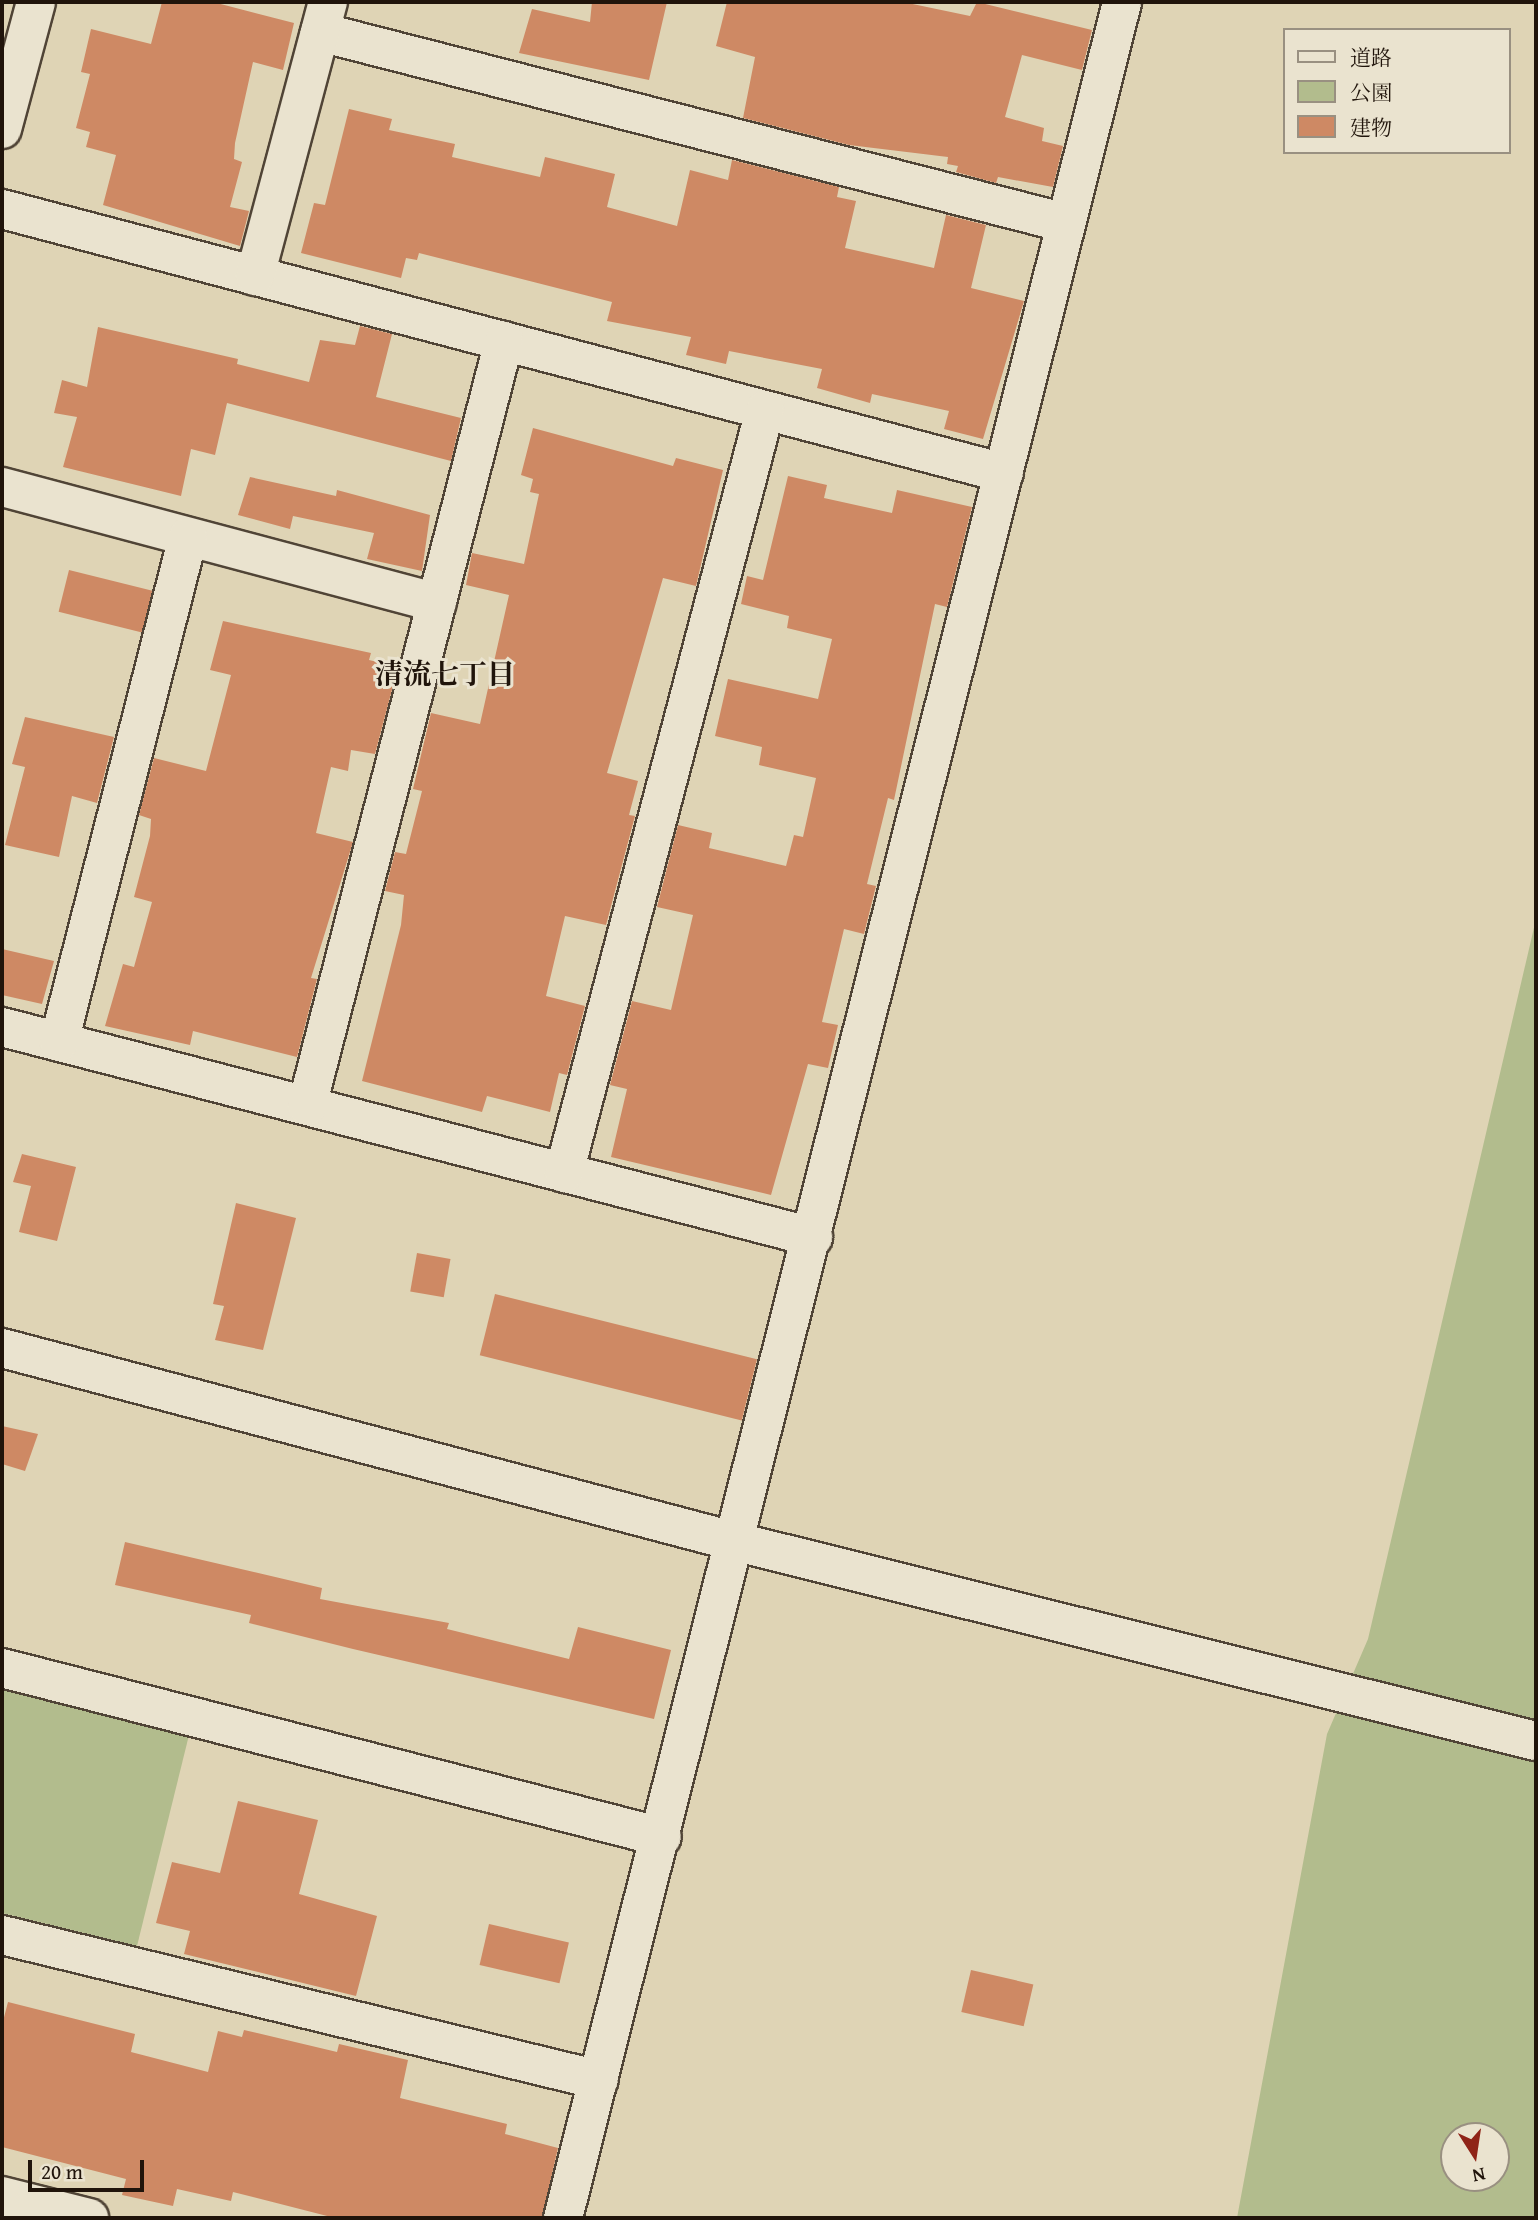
<!DOCTYPE html>
<meta charset="utf-8">
<style>
body{margin:0}
#map{position:relative;width:1538px;height:2220px;overflow:hidden;background:#dfd4b5;font-family:"Gentium Book Plus","Noto Serif JP",serif}
div>[style]{position:absolute}
.green>*{inset:0;background:#b2bc8d}
.building>*{inset:0;background:#ce8964;transform-origin:0 0}
.roads{filter:drop-shadow(2px 0 #504436) drop-shadow(-2px 0 #504436) drop-shadow(0 2px #504436) drop-shadow(0 -2px #504436)}
.minor>*{height:38px;margin:-19px;padding:0 19px;transform-origin:19px;border-radius:19px;background:#eae3cf}
span{translate:-50% -50%;white-space:nowrap;text-align:center;line-height:1.15;-webkit-text-stroke:6px #eae3cf;paint-order:stroke}
.neighbourhood-label{font-size:28px;color:#20140b;font-weight:700}
.frame{position:absolute;inset:0;border:4px solid #20140b;pointer-events:none}
.legend{position:absolute;left:1283px;top:28px;width:228px;height:126px;box-sizing:border-box;background:#eae3cf;border:2px solid #999081;margin:0;padding:9px 12px;list-style:none;font-size:21px;color:#20140b}
.legend li{display:flex;align-items:center;gap:14px;height:35px}
.legend b{width:35px;border:2px solid #999081}
.north{position:absolute;left:1440px;top:2122px;width:70px;height:70px;box-sizing:border-box;background:#eae3cf;border:2px solid #999081;border-radius:50%;rotate:168deg;font-size:19px;font-weight:700;line-height:28px;text-align:center;color:#20140b}
.north::after{content:'';display:block;margin:auto;width:24px;height:32px;background:#8f2418;clip-path:polygon(50% 0,100% 100%,50% 72%,0 100%)}
.scale{position:absolute;left:28px;top:2160px;width:116px;height:32px;box-sizing:border-box;border:4px solid #20140b;border-top:0;padding-left:9px;font-size:21px;line-height:24px;white-space:nowrap;color:#20140b;-webkit-text-stroke:5px #eae3cf;paint-order:stroke}
</style>
<div id="map">
<div class="green">
<i style="clip-path:polygon(evenodd,1536px 919px,1536px 2218px,1237px 2218px,1327px 1734px,1368px 1639px,1536px 919px,1454px 2136px,1496px 2136px,1496px 2178px,1454px 2178px,1454px 2136px)"></i>
<i style="clip-path:polygon(2px 1688px,189px 1735px,137px 1946px,2px 1913px)"></i>
</div>
<div class="building">
<i style="clip-path:polygon(162px 2px,213px 2px,294px 23px,283px 70px,253px 62px,235px 143px,234px 159px,242px 162px,230px 207px,249px 211px,240px 246px,103px 205px,116px 155px,86px 147px,90px 132px,76px 128px,90px 74px,81px 72px,91px 29px,151px 44px)"></i>
<i style="clip-path:polygon(592px 2px,667px 2px,649px 80px,519px 53px,532px 9px,590px 22px)"></i>
<i style="clip-path:polygon(727px 2px,903px 2px,970px 16px,977px 2px,1092px 30px,1082px 70px,1022px 55px,1005px 117px,1044px 128px,1042px 141px,1063px 146px,1053px 187px,998px 177px,996px 183px,956px 172px,958px 166px,947px 164px,948px 157px,849px 145px,743px 118px,755px 57px,716px 46px)"></i>
<i style="clip-path:polygon(349px 109px,392px 119px,389px 130px,455px 144px,452px 157px,540px 177px,545px 157px,615px 174px,607px 207px,677px 226px,690px 170px,728px 180px,732px 160px,839px 187px,837px 197px,856px 201px,845px 248px,934px 268px,946px 215px,986px 225px,971px 288px,1024px 301px,983px 439px,944px 429px,949px 411px,872px 394px,870px 403px,817px 388px,822px 369px,729px 351px,726px 364px,686px 355px,691px 337px,607px 321px,612px 302px,419px 253px,417px 260px,406px 258px,401px 278px,301px 253px,314px 203px,325px 205px)"></i>
<i style="clip-path:polygon(360px 326px,392px 334px,376px 397px,461px 418px,451px 461px,227px 403px,215px 455px,191px 449px,181px 496px,63px 467px,77px 417px,54px 413px,62px 380px,87px 387px,98px 327px,238px 359px,237px 364px,309px 382px,320px 340px,355px 345px)"></i>
<i style="clip-path:polygon(533px 428px,673px 466px,676px 458px,723px 470px,696px 586px,663px 578px,607px 773px,638px 781px,629px 815px,635px 816px,606px 925px,565px 916px,546px 996px,585px 1006px,567px 1075px,559px 1073px,550px 1112px,487px 1096px,482px 1112px,362px 1081px,401px 925px,404px 895px,385px 891px,395px 852px,406px 854px,422px 791px,413px 789px,431px 713px,480px 724px,509px 595px,466px 585px,472px 553px,524px 564px,539px 494px,530px 492px,533px 479px,521px 475px)"></i>
<i style="clip-path:polygon(788px 476px,827px 485px,824px 498px,892px 513px,897px 490px,972px 507px,947px 607px,935px 604px,894px 800px,888px 798px,867px 884px,876px 886px,864px 934px,844px 929px,822px 1022px,838px 1025px,828px 1068px,808px 1064px,771px 1195px,611px 1157px,627px 1089px,610px 1085px,632px 1001px,671px 1010px,693px 915px,657px 907px,678px 825px,712px 833px,709px 848px,786px 866px,794px 835px,803px 837px,816px 778px,759px 765px,762px 747px,715px 736px,728px 679px,818px 699px,832px 639px,787px 628px,789px 616px,741px 604px,747px 576px,763px 580px)"></i>
<i style="clip-path:polygon(250px 477px,336px 496px,337px 490px,430px 515px,422px 571px,367px 559px,374px 533px,293px 516px,290px 529px,238px 515px)"></i>
<i style="left:69px;top:570px;width:86px;height:43px;rotate:14deg"></i>
<i style="clip-path:polygon(223px 621px,371px 653px,369px 660px,398px 667px,375px 754px,351px 750px,348px 771px,331px 767px,316px 833px,353px 842px,311px 978px,317px 979px,297px 1057px,193px 1031px,190px 1045px,105px 1026px,123px 964px,134px 967px,152px 902px,134px 897px,150px 836px,151px 819px,139px 815px,154px 758px,206px 771px,231px 675px,210px 670px)"></i>
<i style="clip-path:polygon(25px 717px,114px 737px,97px 803px,72px 796px,59px 857px,5px 845px,25px 767px,12px 764px)"></i>
<i style="clip-path:polygon(2px 949px,54px 961px,42px 1004px,2px 995px)"></i>
<i style="clip-path:polygon(22px 1154px,76px 1167px,57px 1241px,19px 1232px,31px 1186px,13px 1182px)"></i>
<i style="clip-path:polygon(236px 1203px,296px 1218px,263px 1350px,215px 1340px,224px 1306px,213px 1304px)"></i>
<i style="left:417px;top:1253px;width:34px;height:39px;rotate:10deg"></i>
<i style="left:495px;top:1294px;width:270px;height:63px;rotate:14deg"></i>
<i style="clip-path:polygon(2px 1426px,38px 1434px,25px 1471px,2px 1464px)"></i>
<i style="clip-path:polygon(125px 1542px,322px 1588px,320px 1599px,449px 1623px,447px 1629px,569px 1659px,578px 1627px,671px 1650px,654px 1719px,353px 1649px,249px 1623px,251px 1615px,115px 1585px)"></i>
<i style="clip-path:polygon(238px 1801px,318px 1820px,299px 1894px,377px 1916px,356px 1996px,184px 1954px,190px 1931px,156px 1923px,172px 1862px,220px 1873px)"></i>
<i style="left:489px;top:1924px;width:82px;height:42px;rotate:13deg"></i>
<i style="left:971px;top:1970px;width:64px;height:43px;rotate:13deg"></i>
<i style="clip-path:polygon(8px 2002px,135px 2034px,131px 2052px,208px 2072px,218px 2031px,242px 2037px,244px 2030px,337px 2052px,339px 2044px,408px 2060px,400px 2098px,507px 2124px,505px 2134px,558px 2148px,542px 2218px,335px 2218px,233px 2192px,231px 2201px,177px 2189px,173px 2206px,122px 2195px,126px 2179px,2px 2147px,2px 2025px)"></i>
</div>
<div class="roads">
<div class="minor">
<i style="left:320px;top:32px;width:770px;rotate:14.36deg"></i>
<i style="left:2px;top:129px;width:131px;rotate:-75deg"></i>
<i style="left:2px;top:209px;width:1036px;rotate:14.76deg"></i>
<i style="left:255px;top:276px;width:284px;rotate:-75.1deg"></i>
<i style="left:2px;top:487px;width:450px;rotate:14.9deg"></i>
<i style="left:2px;top:1027px;width:838px;rotate:14.52deg"></i>
<i style="left:59px;top:1042px;width:521px;rotate:-75.67deg"></i>
<i style="left:307px;top:1106px;width:790px;rotate:-75.56deg"></i>
<i style="left:564px;top:1173px;width:789px;rotate:-75.24deg"></i>
<i style="left:2px;top:1348px;width:760px;rotate:14.79deg"></i>
<i style="left:737px;top:1542px;width:823px;rotate:13.99deg"></i>
<i style="left:2px;top:1668px;width:681px;rotate:14.36deg"></i>
<i style="left:2px;top:1935px;width:614px;rotate:13.65deg"></i>
<i style="left:2px;top:2196px;width:90px;rotate:14.2deg"></i>
<i style="left:563px;top:2218px;width:2285px;rotate:-75.84deg"></i>
</div>
</div>
<div class="neighbourhood-label">
<span style="left:445px;top:674px">清流七丁目</span>
</div>
<div class="frame"></div>
<ul class="legend">
<li><b style="height:9px;background:#eae3cf"></b>道路</li>
<li><b style="height:19px;background:#b2bc8d"></b>公園</li>
<li><b style="height:19px;background:#ce8964"></b>建物</li>
</ul>
<div class="north">N</div>
<div class="scale">20 m</div>
</div>
